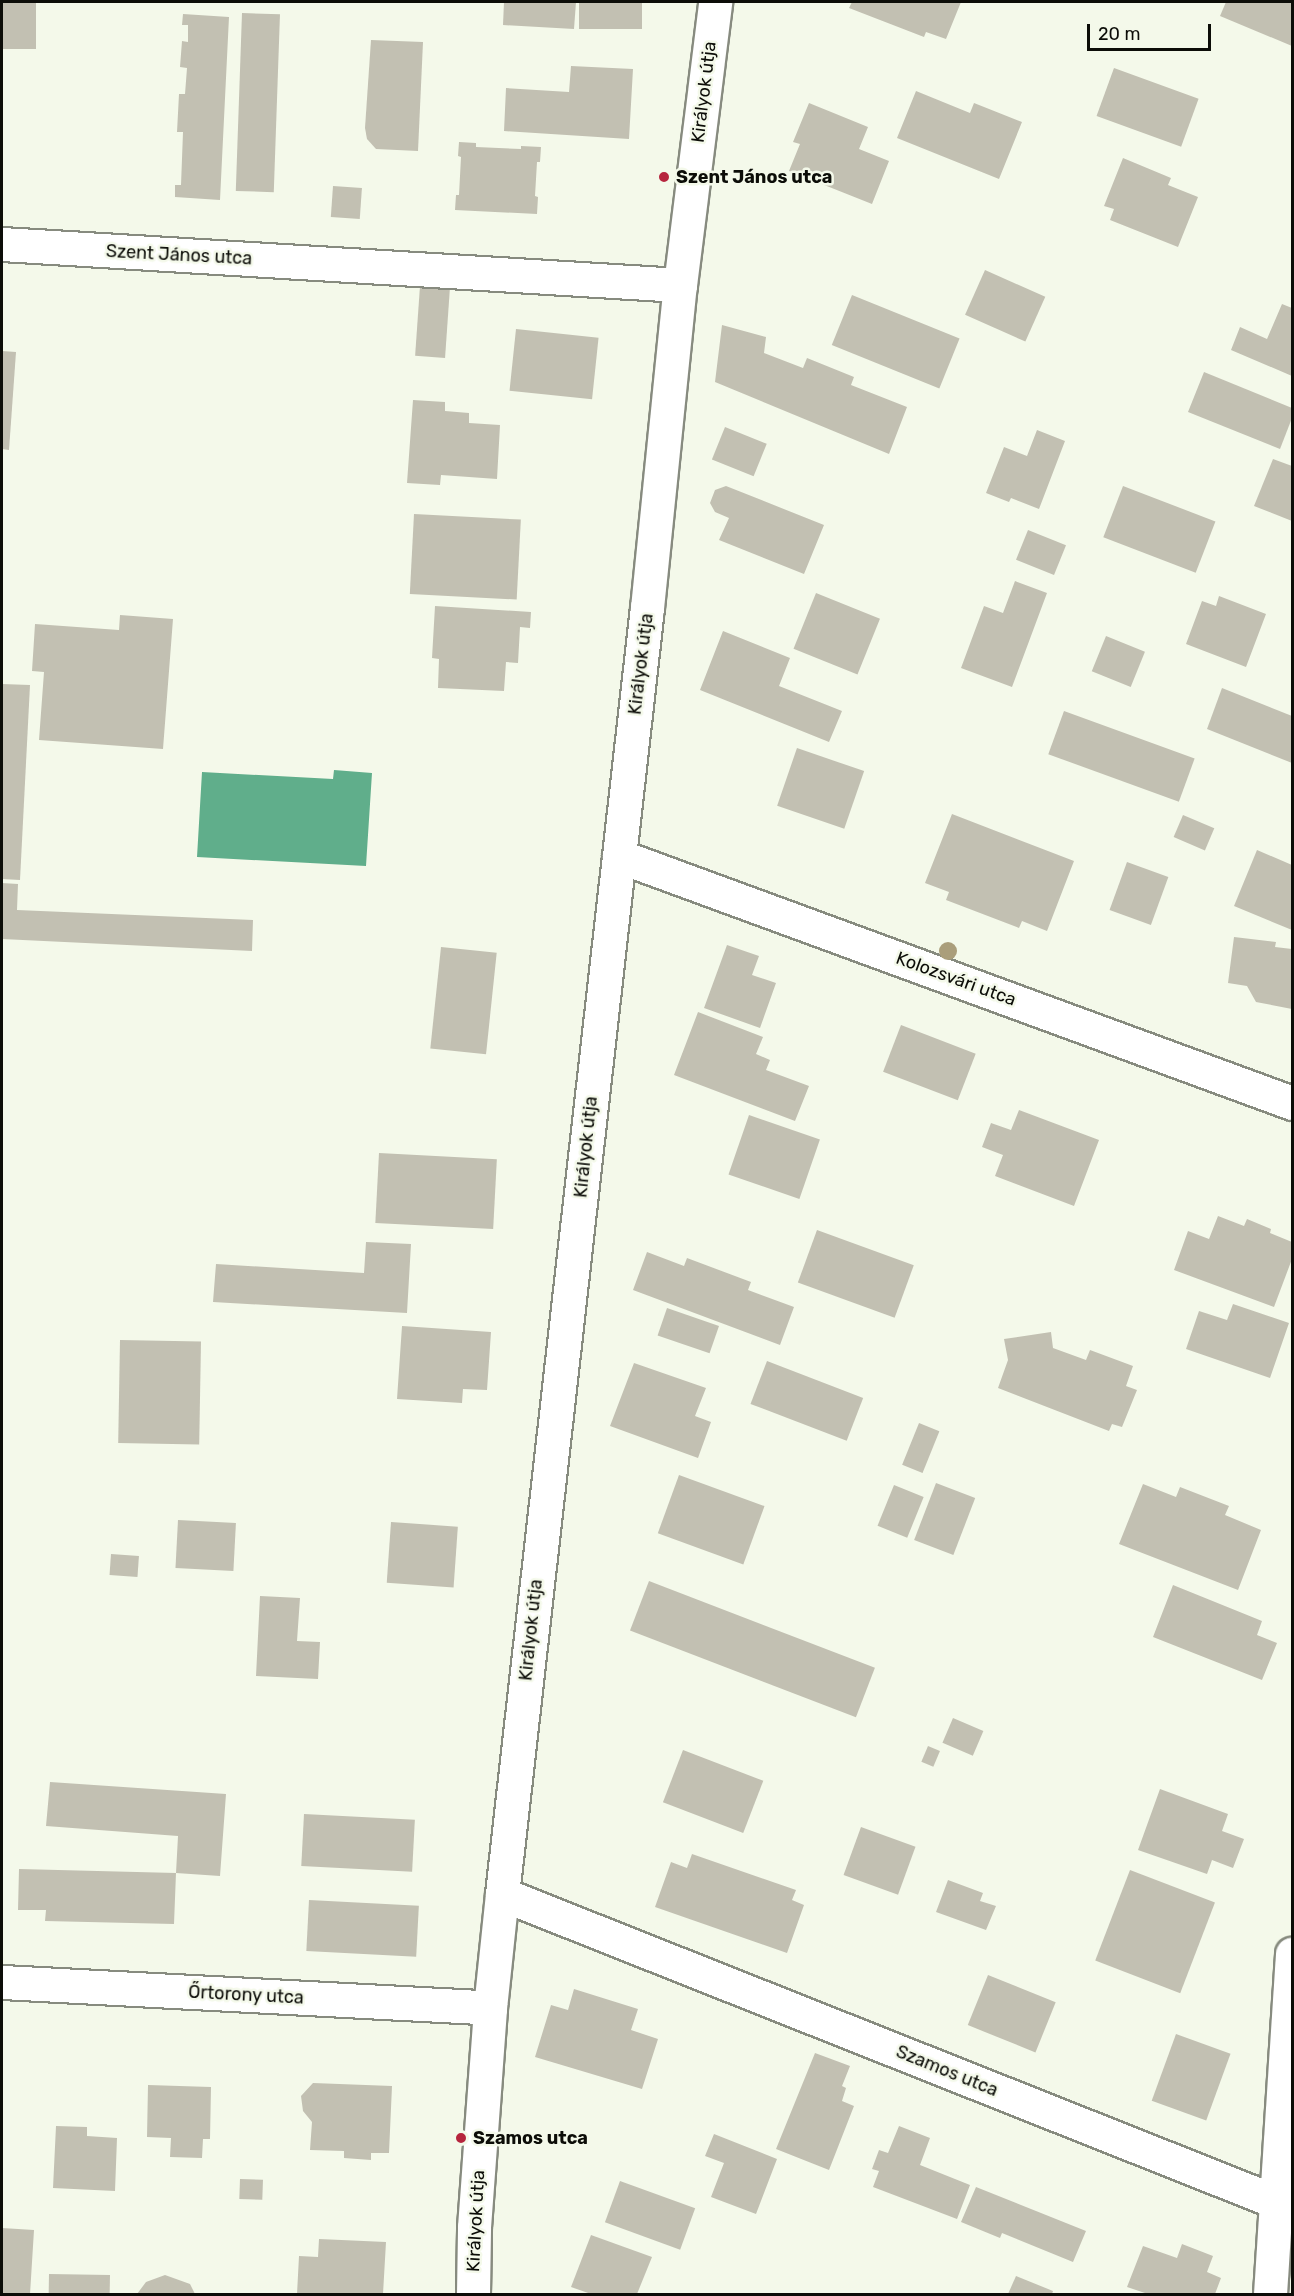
<!DOCTYPE html>
<meta charset="utf-8">
<style>
body{margin:0}
#map{position:relative;width:1294px;height:2296px;overflow:hidden;background:#f4f9ea;font-family:Rubik,sans-serif}
div>[style]{position:absolute}
.water>*{inset:0;background:#60ae8b}
.building>*{inset:0;background:#c2c0b2;transform-origin:0 0}
.roads{filter:drop-shadow(2px 0 #878b7f) drop-shadow(-2px 0 #878b7f) drop-shadow(0 2px #878b7f) drop-shadow(0 -2px #878b7f)}
.street>*{height:33px;margin:-16.5px;padding:0 16.5px;transform-origin:16.5px;border-radius:16.5px;background:#fff}
.secondary>*{height:33px;margin:-16.5px;padding:0 16.5px;transform-origin:16.5px;border-radius:16.5px;background:#fff}
.trees>*{width:18px;height:18px;margin:-9px;border-radius:50%;background:#aa9e7b}
.dots>*{width:16px;height:16px;translate:-50% -50%;box-sizing:border-box;border:3px solid #f4f9ea;border-radius:50%}
span{translate:-50% -50%;white-space:nowrap;text-align:center;line-height:1.15;-webkit-text-stroke:5px #f4f9ea;paint-order:stroke}
.street-label{font-size:18px;color:#0c0d08}
.poi-label{font-size:18px;color:#0c0d08;font-weight:700}
.left{translate:0 -50%;text-align:left}
.frame{position:absolute;inset:0;border:3px solid #0c0d08;pointer-events:none}
.scale{position:absolute;left:1087px;top:24px;width:124px;height:27px;box-sizing:border-box;border:3px solid #0c0d08;border-top:0;padding-left:8px;font-size:18px;line-height:21px;white-space:nowrap;color:#0c0d08;-webkit-text-stroke:4px #f4f9ea;paint-order:stroke}
</style>
<div id="map">
<div class="water">
<i style="clip-path:polygon(334px 770px,372px 773px,366px 866px,197px 857px,202px 772px,333px 779px)"></i>
</div>
<div class="building">
<i style="left:2px;top:2px;width:34px;height:47px"></i>
<i style="clip-path:polygon(504px 2px,576px 2px,574px 29px,503px 25px)"></i>
<i style="left:579px;top:2px;width:63px;height:27px"></i>
<i style="clip-path:polygon(852px 2px,961px 2px,946px 39px,926px 32px,924px 37px,849px 8px)"></i>
<i style="clip-path:polygon(1226px 2px,1292px 2px,1292px 46px,1220px 16px)"></i>
<i style="left:242px;top:13px;width:38px;height:178px;rotate:2deg"></i>
<i style="clip-path:polygon(183px 14px,229px 17px,220px 200px,175px 197px,175px 185px,181px 185px,183px 132px,177px 132px,179px 94px,185px 94px,187px 68px,180px 67px,182px 41px,188px 42px,188px 25px,182px 25px)"></i>
<i style="clip-path:polygon(371px 40px,423px 42px,418px 151px,376px 149px,367px 139px,365px 128px)"></i>
<i style="clip-path:polygon(571px 66px,633px 69px,629px 139px,504px 131px,506px 88px,569px 92px)"></i>
<i style="left:1114px;top:68px;width:90px;height:51px;rotate:20deg"></i>
<i style="clip-path:polygon(916px 91px,970px 113px,974px 103px,1022px 122px,999px 179px,897px 138px)"></i>
<i style="clip-path:polygon(809px 103px,868px 127px,859px 149px,889px 161px,872px 204px,789px 171px,800px 144px,793px 142px)"></i>
<i style="clip-path:polygon(459px 142px,476px 143px,476px 147px,521px 149px,521px 146px,541px 147px,540px 162px,537px 162px,535px 196px,538px 197px,537px 214px,455px 210px,456px 195px,459px 195px,461px 157px,458px 156px)"></i>
<i style="clip-path:polygon(1123px 158px,1171px 178px,1168px 185px,1198px 197px,1178px 247px,1110px 220px,1114px 209px,1104px 206px)"></i>
<i style="left:333px;top:186px;width:29px;height:31px;rotate:4deg"></i>
<i style="left:985px;top:270px;width:66px;height:49px;rotate:24deg"></i>
<i style="left:420px;top:286px;width:30px;height:70px;rotate:4deg"></i>
<i style="left:852px;top:295px;width:116px;height:54px;rotate:22deg"></i>
<i style="clip-path:polygon(1282px 304px,1292px 308px,1292px 376px,1231px 350px,1240px 327px,1267px 339px)"></i>
<i style="clip-path:polygon(722px 325px,766px 337px,764px 353px,803px 368px,807px 358px,854px 377px,851px 385px,907px 407px,889px 454px,715px 382px)"></i>
<i style="left:516px;top:329px;width:83px;height:62px;rotate:6deg"></i>
<i style="clip-path:polygon(2px 351px,16px 352px,9px 450px,2px 449px)"></i>
<i style="clip-path:polygon(1204px 372px,1292px 408px,1292px 418px,1280px 449px,1188px 412px)"></i>
<i style="clip-path:polygon(413px 400px,445px 402px,445px 411px,469px 413px,469px 423px,500px 425px,497px 479px,441px 475px,440px 485px,407px 483px)"></i>
<i style="left:725px;top:427px;width:45px;height:35px;rotate:22deg"></i>
<i style="clip-path:polygon(1037px 430px,1065px 441px,1039px 509px,1011px 498px,1009px 502px,986px 493px,1004px 447px,1027px 456px)"></i>
<i style="clip-path:polygon(1273px 459px,1292px 466px,1292px 521px,1254px 506px)"></i>
<i style="clip-path:polygon(726px 486px,824px 525px,804px 574px,719px 540px,729px 518px,715px 512px,710px 503px,715px 490px)"></i>
<i style="left:1123px;top:486px;width:99px;height:55px;rotate:21deg"></i>
<i style="left:414px;top:514px;width:107px;height:80px;rotate:3deg"></i>
<i style="left:1028px;top:530px;width:41px;height:32px;rotate:22deg"></i>
<i style="clip-path:polygon(1015px 581px,1047px 593px,1012px 687px,961px 668px,984px 606px,1003px 613px)"></i>
<i style="left:816px;top:593px;width:69px;height:60px;rotate:22deg"></i>
<i style="clip-path:polygon(1219px 596px,1266px 614px,1246px 667px,1186px 644px,1202px 601px,1216px 606px)"></i>
<i style="clip-path:polygon(435px 606px,531px 612px,530px 628px,520px 627px,518px 663px,506px 662px,504px 691px,438px 688px,439px 659px,432px 658px)"></i>
<i style="clip-path:polygon(120px 615px,173px 619px,163px 749px,39px 740px,44px 672px,32px 671px,35px 624px,119px 630px)"></i>
<i style="clip-path:polygon(723px 631px,790px 658px,779px 686px,842px 711px,829px 742px,700px 690px)"></i>
<i style="left:1106px;top:636px;width:42px;height:38px;rotate:22deg"></i>
<i style="clip-path:polygon(2px 684px,30px 685px,20px 880px,2px 879px)"></i>
<i style="clip-path:polygon(1222px 688px,1292px 716px,1292px 763px,1207px 729px)"></i>
<i style="left:1064px;top:711px;width:139px;height:46px;rotate:20deg"></i>
<i style="left:797px;top:748px;width:71px;height:61px;rotate:19deg"></i>
<i style="clip-path:polygon(952px 814px,1074px 861px,1047px 931px,1022px 921px,1019px 928px,946px 900px,949px 892px,925px 883px)"></i>
<i style="left:1183px;top:815px;width:34px;height:24px;rotate:23deg"></i>
<i style="clip-path:polygon(1257px 850px,1292px 865px,1292px 930px,1234px 906px)"></i>
<i style="left:1127px;top:862px;width:44px;height:51px;rotate:20deg"></i>
<i style="clip-path:polygon(2px 883px,18px 884px,17px 910px,253px 920px,252px 951px,2px 939px)"></i>
<i style="clip-path:polygon(1234px 937px,1276px 942px,1275px 947px,1292px 949px,1292px 1009px,1256px 1002px,1247px 986px,1228px 983px)"></i>
<i style="clip-path:polygon(727px 945px,759px 956px,752px 975px,776px 983px,760px 1028px,704px 1008px)"></i>
<i style="left:441px;top:947px;width:56px;height:102px;rotate:6deg"></i>
<i style="clip-path:polygon(698px 1012px,763px 1037px,756px 1054px,770px 1060px,766px 1070px,809px 1086px,795px 1121px,674px 1075px)"></i>
<i style="left:901px;top:1025px;width:80px;height:50px;rotate:21deg"></i>
<i style="clip-path:polygon(1019px 1110px,1099px 1140px,1074px 1206px,995px 1176px,1003px 1155px,982px 1147px,991px 1123px,1011px 1130px)"></i>
<i style="left:749px;top:1115px;width:75px;height:63px;rotate:19deg"></i>
<i style="left:379px;top:1153px;width:118px;height:70px;rotate:3deg"></i>
<i style="clip-path:polygon(1218px 1216px,1244px 1226px,1247px 1219px,1271px 1229px,1270px 1233px,1292px 1242px,1292px 1259px,1274px 1307px,1174px 1270px,1188px 1231px,1209px 1239px)"></i>
<i style="left:817px;top:1230px;width:103px;height:56px;rotate:20deg"></i>
<i style="clip-path:polygon(366px 1242px,411px 1244px,407px 1313px,213px 1302px,216px 1264px,364px 1273px)"></i>
<i style="clip-path:polygon(647px 1252px,684px 1266px,687px 1258px,751px 1282px,748px 1290px,794px 1307px,780px 1345px,633px 1290px)"></i>
<i style="clip-path:polygon(1233px 1304px,1289px 1323px,1270px 1378px,1186px 1349px,1199px 1311px,1227px 1320px)"></i>
<i style="left:667px;top:1308px;width:55px;height:29px;rotate:19deg"></i>
<i style="clip-path:polygon(402px 1326px,491px 1332px,487px 1390px,463px 1389px,462px 1403px,397px 1399px)"></i>
<i style="clip-path:polygon(1051px 1332px,1053px 1348px,1086px 1360px,1090px 1350px,1133px 1366px,1126px 1386px,1137px 1390px,1122px 1427px,1112px 1424px,1109px 1431px,998px 1388px,1008px 1360px,1004px 1339px)"></i>
<i style="left:120px;top:1340px;width:81px;height:103px;rotate:1deg"></i>
<i style="left:767px;top:1361px;width:103px;height:46px;rotate:21deg"></i>
<i style="clip-path:polygon(634px 1363px,706px 1388px,695px 1416px,711px 1422px,698px 1458px,610px 1426px)"></i>
<i style="left:919px;top:1423px;width:22px;height:45px;rotate:22deg"></i>
<i style="left:679px;top:1475px;width:91px;height:62px;rotate:20deg"></i>
<i style="left:936px;top:1483px;width:42px;height:61px;rotate:21deg"></i>
<i style="clip-path:polygon(1143px 1484px,1176px 1497px,1180px 1487px,1229px 1506px,1225px 1515px,1261px 1530px,1238px 1590px,1119px 1544px)"></i>
<i style="left:894px;top:1485px;width:32px;height:44px;rotate:22deg"></i>
<i style="left:178px;top:1520px;width:58px;height:48px;rotate:3deg"></i>
<i style="left:391px;top:1522px;width:67px;height:61px;rotate:4deg"></i>
<i style="left:111px;top:1554px;width:28px;height:21px;rotate:4deg"></i>
<i style="left:649px;top:1581px;width:242px;height:53px;rotate:21deg"></i>
<i style="clip-path:polygon(1173px 1585px,1262px 1621px,1257px 1635px,1277px 1643px,1262px 1680px,1153px 1637px)"></i>
<i style="clip-path:polygon(260px 1596px,300px 1598px,297px 1641px,320px 1642px,318px 1679px,256px 1676px)"></i>
<i style="left:953px;top:1718px;width:33px;height:27px;rotate:23deg"></i>
<i style="left:928px;top:1746px;width:13px;height:17px;rotate:23deg"></i>
<i style="left:683px;top:1750px;width:86px;height:56px;rotate:21deg"></i>
<i style="clip-path:polygon(50px 1782px,226px 1794px,220px 1876px,176px 1873px,178px 1836px,46px 1826px)"></i>
<i style="clip-path:polygon(1160px 1789px,1228px 1814px,1222px 1831px,1244px 1839px,1233px 1868px,1212px 1860px,1207px 1874px,1138px 1850px)"></i>
<i style="left:304px;top:1814px;width:111px;height:52px;rotate:3deg"></i>
<i style="left:861px;top:1827px;width:58px;height:51px;rotate:20deg"></i>
<i style="clip-path:polygon(692px 1854px,796px 1890px,792px 1900px,804px 1905px,787px 1953px,655px 1907px,671px 1862px,687px 1868px)"></i>
<i style="clip-path:polygon(19px 1869px,176px 1873px,174px 1924px,45px 1921px,46px 1910px,18px 1910px)"></i>
<i style="left:1130px;top:1870px;width:91px;height:97px;rotate:21deg"></i>
<i style="clip-path:polygon(948px 1880px,983px 1893px,980px 1901px,996px 1906px,986px 1930px,936px 1912px)"></i>
<i style="left:309px;top:1900px;width:110px;height:51px;rotate:3deg"></i>
<i style="left:988px;top:1975px;width:73px;height:54px;rotate:22deg"></i>
<i style="clip-path:polygon(574px 1989px,638px 2009px,631px 2030px,658px 2039px,642px 2089px,535px 2057px,551px 2005px,568px 2010px)"></i>
<i style="left:1176px;top:2034px;width:58px;height:71px;rotate:20deg"></i>
<i style="clip-path:polygon(815px 2053px,850px 2066px,842px 2086px,846px 2088px,842px 2101px,854px 2106px,829px 2170px,776px 2149px)"></i>
<i style="clip-path:polygon(313px 2083px,392px 2086px,389px 2153px,371px 2153px,371px 2160px,344px 2158px,344px 2151px,310px 2150px,312px 2122px,303px 2111px,301px 2096px)"></i>
<i style="clip-path:polygon(148px 2085px,211px 2087px,210px 2139px,203px 2139px,202px 2158px,170px 2157px,171px 2138px,147px 2137px)"></i>
<i style="clip-path:polygon(56px 2126px,87px 2127px,87px 2136px,117px 2138px,115px 2191px,53px 2188px)"></i>
<i style="clip-path:polygon(899px 2126px,930px 2138px,920px 2165px,970px 2185px,957px 2219px,873px 2187px,879px 2171px,872px 2169px,879px 2150px,888px 2153px)"></i>
<i style="clip-path:polygon(714px 2134px,777px 2159px,756px 2214px,711px 2197px,724px 2163px,705px 2156px)"></i>
<i style="left:240px;top:2179px;width:23px;height:20px;rotate:2deg"></i>
<i style="left:620px;top:2181px;width:80px;height:44px;rotate:20deg"></i>
<i style="clip-path:polygon(976px 2187px,1086px 2231px,1073px 2262px,1002px 2233px,1000px 2238px,961px 2222px)"></i>
<i style="clip-path:polygon(2px 2228px,34px 2230px,30px 2294px,2px 2294px)"></i>
<i style="clip-path:polygon(591px 2235px,652px 2257px,637px 2294px,591px 2294px,571px 2287px)"></i>
<i style="clip-path:polygon(319px 2239px,386px 2242px,383px 2294px,297px 2294px,299px 2256px,318px 2257px)"></i>
<i style="clip-path:polygon(1182px 2244px,1213px 2256px,1207px 2272px,1221px 2278px,1215px 2294px,1148px 2294px,1127px 2287px,1143px 2246px,1177px 2258px)"></i>
<i style="left:49px;top:2274px;width:61px;height:20px;rotate:1deg"></i>
<i style="clip-path:polygon(165px 2275px,190px 2284px,195px 2294px,137px 2294px,146px 2282px)"></i>
<i style="clip-path:polygon(1016px 2276px,1053px 2291px,1052px 2294px,1008px 2294px)"></i>
</div>
<div class="roads">
<div class="street">
<i style="left:2px;top:244px;width:679px;rotate:3.46deg"></i>
<i style="left:619px;top:856px;width:717px;rotate:20.15deg"></i>
<i style="left:502px;top:1894px;width:850px;rotate:21.68deg"></i>
<i style="left:2px;top:1982px;width:489px;rotate:3deg"></i>
<i style="left:1270px;top:2294px;width:341px;rotate:-86.3deg"></i>
</div>
<div class="secondary">
<i style="left:473px;top:2294px;width:67px;rotate:-89.1deg"></i>
<i style="left:474px;top:2227px;width:220px;rotate:-85.8deg"></i>
<i style="left:490px;top:2008px;width:115px;rotate:-84deg"></i>
<i style="left:502px;top:1894px;width:1294px;rotate:-83.57deg"></i>
<i style="left:647px;top:608px;width:325px;rotate:-84.2deg"></i>
<i style="left:680px;top:285px;width:285px;rotate:-82.9deg"></i>
</div>
</div>
<div class="trees">
<i style="left:948px;top:951px"></i>
</div>
<div class="dots">
<i style="left:664px;top:177px;background:#b6253e"></i>
<i style="left:461px;top:2138px;background:#b6253e"></i>
</div>
<div class="street-label">
<span style="left:704px;top:92px;rotate:-83deg">Királyok útja</span>
<span style="left:179px;top:255px;rotate:3deg">Szent János utca</span>
<span style="left:641px;top:664px;rotate:-83deg">Királyok útja</span>
<span style="left:956px;top:979px;rotate:20deg">Kolozsvári utca</span>
<span style="left:586px;top:1147px;rotate:-84deg">Királyok útja</span>
<span style="left:531px;top:1630px;rotate:-84deg">Királyok útja</span>
<span style="left:246px;top:1995px;rotate:3deg">Őrtorony utca</span>
<span style="left:947px;top:2071px;rotate:22deg">Szamos utca</span>
<span style="left:476px;top:2221px;rotate:-87deg">Királyok útja</span>
</div>
<div class="poi-label">
<span class="left" style="left:676px;top:177px">Szent János utca</span>
<span class="left" style="left:473px;top:2138px">Szamos utca</span>
</div>
<div class="frame"></div>
<div class="scale">20 m</div>
</div>
